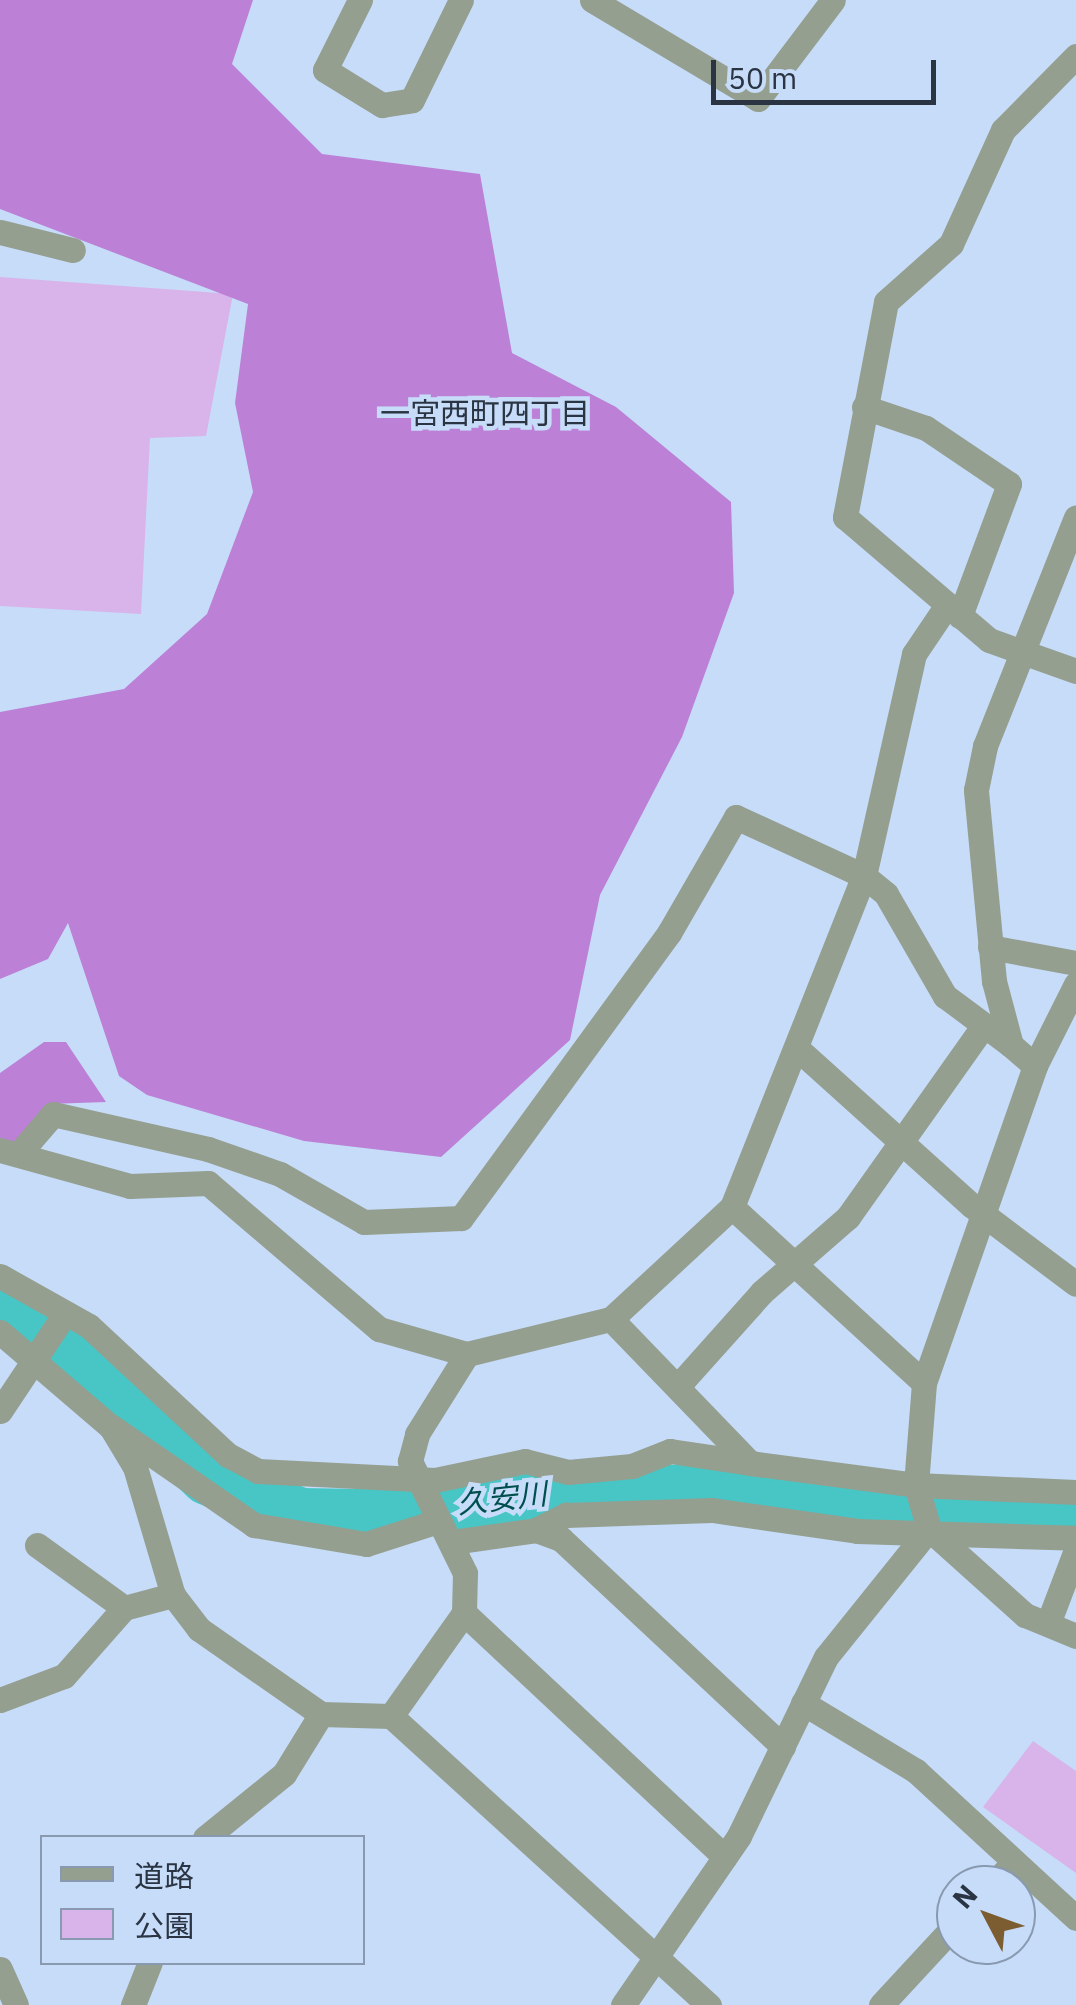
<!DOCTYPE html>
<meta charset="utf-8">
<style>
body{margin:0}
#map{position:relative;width:1076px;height:2005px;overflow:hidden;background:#c6dcf9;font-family:"IBM Plex Sans","Noto Sans JP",sans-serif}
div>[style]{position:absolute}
.green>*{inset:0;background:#d9b4ea}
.forest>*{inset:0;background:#bc81d6}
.river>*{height:55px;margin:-27.5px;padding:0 27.5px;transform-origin:27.5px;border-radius:27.5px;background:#48c6c5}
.minor>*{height:25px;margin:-12.5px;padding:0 12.5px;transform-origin:12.5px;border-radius:12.5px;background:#949f8f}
span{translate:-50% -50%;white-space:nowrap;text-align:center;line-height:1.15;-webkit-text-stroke:9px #c6dcf9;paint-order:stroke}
.neighbourhood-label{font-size:30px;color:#2a3442}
.water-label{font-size:30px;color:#004f4f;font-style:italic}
.legend{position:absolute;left:40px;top:1835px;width:325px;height:130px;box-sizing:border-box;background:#c6dcf9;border:2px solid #8899b0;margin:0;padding:12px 18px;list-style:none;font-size:30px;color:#2a3442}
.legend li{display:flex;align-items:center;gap:20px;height:50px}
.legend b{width:50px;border:2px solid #8899b0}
.north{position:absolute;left:936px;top:1865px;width:100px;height:100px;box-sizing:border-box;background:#c6dcf9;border:2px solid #8899b0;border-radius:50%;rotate:311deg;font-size:28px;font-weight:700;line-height:40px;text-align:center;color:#2a3442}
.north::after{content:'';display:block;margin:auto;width:35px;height:45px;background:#7c5d32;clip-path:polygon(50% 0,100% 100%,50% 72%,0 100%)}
.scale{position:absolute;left:711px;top:60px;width:225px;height:45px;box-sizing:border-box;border:5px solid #2a3442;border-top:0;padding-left:12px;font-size:30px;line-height:35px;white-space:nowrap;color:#2a3442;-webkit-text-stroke:8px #c6dcf9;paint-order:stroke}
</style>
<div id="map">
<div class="green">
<i style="clip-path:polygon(0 277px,233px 294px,206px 436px,150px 438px,141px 614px,0 606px)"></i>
<i style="clip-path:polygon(1033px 1741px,1076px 1771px,1076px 1873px,983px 1807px)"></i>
</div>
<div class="forest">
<i style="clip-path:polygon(0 0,253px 0,232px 64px,322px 154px,480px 174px,512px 353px,616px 407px,731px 502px,734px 593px,682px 737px,600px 895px,570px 1040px,441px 1157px,304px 1141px,147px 1095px,119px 1076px,68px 923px,48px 959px,0 979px,0 712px,124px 689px,207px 614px,253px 492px,235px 403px,248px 304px,0 209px)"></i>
<i style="clip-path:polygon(44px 1042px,66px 1042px,106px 1102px,49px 1104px,15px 1142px,0 1142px,0 1073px)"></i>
</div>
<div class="river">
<i style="left:0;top:1305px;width:101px;rotate:33.7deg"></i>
<i style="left:84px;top:1361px;width:169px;rotate:43.3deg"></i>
<i style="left:207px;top:1477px;width:100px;rotate:22.2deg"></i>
<i style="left:300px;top:1515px;width:63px;rotate:0.9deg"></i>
<i style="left:363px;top:1516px;width:169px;rotate:-8.5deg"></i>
<i style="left:530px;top:1491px;width:206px;rotate:0.3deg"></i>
<i style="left:736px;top:1492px;width:341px;rotate:4.4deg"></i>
</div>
<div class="minor">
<i style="left:360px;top:0;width:78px;rotate:116.6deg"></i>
<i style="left:325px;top:70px;width:67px;rotate:31.6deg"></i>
<i style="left:382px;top:105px;width:30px;rotate:-9deg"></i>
<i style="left:412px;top:100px;width:111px;rotate:-63.9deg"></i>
<i style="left:592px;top:0;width:193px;rotate:30.8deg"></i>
<i style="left:758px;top:99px;width:124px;rotate:-52.9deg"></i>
<i style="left:1076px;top:56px;width:104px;rotate:134.6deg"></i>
<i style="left:1003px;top:130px;width:125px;rotate:114.5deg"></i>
<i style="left:951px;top:244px;width:87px;rotate:138.3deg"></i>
<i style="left:886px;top:302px;width:219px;rotate:100.8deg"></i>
<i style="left:845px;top:517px;width:189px;rotate:40.5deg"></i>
<i style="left:989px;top:640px;width:92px;rotate:19.6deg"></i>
<i style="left:0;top:232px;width:75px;rotate:13.9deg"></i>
<i style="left:864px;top:407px;width:65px;rotate:18.7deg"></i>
<i style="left:926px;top:428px;width:100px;rotate:34deg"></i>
<i style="left:1009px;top:484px;width:141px;rotate:110.4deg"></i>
<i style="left:947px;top:605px;width:59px;rotate:124deg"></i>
<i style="left:914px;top:654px;width:228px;rotate:102.7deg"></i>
<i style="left:864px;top:876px;width:28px;rotate:39deg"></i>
<i style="left:886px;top:894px;width:118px;rotate:60deg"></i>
<i style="left:945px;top:996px;width:82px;rotate:36.6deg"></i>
<i style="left:990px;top:947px;width:87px;rotate:10.5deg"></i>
<i style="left:1076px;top:984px;width:92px;rotate:116.6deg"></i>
<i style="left:1035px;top:1066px;width:336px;rotate:109.3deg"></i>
<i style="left:924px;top:1383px;width:102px;rotate:94.5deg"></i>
<i style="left:916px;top:1485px;width:46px;rotate:73.5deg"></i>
<i style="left:929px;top:1529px;width:129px;rotate:41.9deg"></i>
<i style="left:1025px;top:1615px;width:55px;rotate:22.4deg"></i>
<i style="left:800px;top:1051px;width:230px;rotate:42deg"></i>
<i style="left:971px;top:1205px;width:131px;rotate:37deg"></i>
<i style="left:1035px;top:1066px;width:32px;rotate:-139deg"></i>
<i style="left:1011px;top:1045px;width:66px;rotate:-104.9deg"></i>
<i style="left:994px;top:981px;width:192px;rotate:-95.4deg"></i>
<i style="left:976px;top:790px;width:45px;rotate:-78.4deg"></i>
<i style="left:985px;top:746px;width:246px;rotate:-68.3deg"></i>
<i style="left:0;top:1150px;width:135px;rotate:15.5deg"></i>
<i style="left:130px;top:1186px;width:78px;rotate:-2.2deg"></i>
<i style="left:208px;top:1183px;width:225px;rotate:40.5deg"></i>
<i style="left:379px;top:1329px;width:91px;rotate:15.9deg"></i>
<i style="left:732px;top:1207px;width:260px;rotate:42.5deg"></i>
<i style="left:0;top:1276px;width:102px;rotate:29.3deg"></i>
<i style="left:89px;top:1326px;width:190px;rotate:42.9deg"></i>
<i style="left:228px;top:1455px;width:34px;rotate:28deg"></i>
<i style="left:258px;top:1471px;width:177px;rotate:2.9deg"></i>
<i style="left:435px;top:1480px;width:92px;rotate:-11.9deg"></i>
<i style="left:525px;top:1461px;width:44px;rotate:14.3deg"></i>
<i style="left:568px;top:1472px;width:64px;rotate:-5.4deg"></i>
<i style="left:632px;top:1466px;width:41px;rotate:-21.5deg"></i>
<i style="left:670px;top:1451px;width:81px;rotate:8.5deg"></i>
<i style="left:611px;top:1319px;width:200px;rotate:46deg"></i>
<i style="left:750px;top:1463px;width:167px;rotate:7.5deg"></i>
<i style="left:916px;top:1485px;width:160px;rotate:2.5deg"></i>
<i style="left:0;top:1332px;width:146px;rotate:40.6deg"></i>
<i style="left:111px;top:1427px;width:47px;rotate:59deg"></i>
<i style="left:135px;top:1467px;width:134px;rotate:73.5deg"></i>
<i style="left:173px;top:1595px;width:43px;rotate:52.6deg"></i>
<i style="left:199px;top:1629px;width:149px;rotate:34.9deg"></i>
<i style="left:321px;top:1714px;width:70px;rotate:1.6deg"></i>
<i style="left:391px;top:1716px;width:126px;rotate:-54.7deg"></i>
<i style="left:464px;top:1613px;width:40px;rotate:-88.6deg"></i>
<i style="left:465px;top:1573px;width:125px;rotate:-116.2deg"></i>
<i style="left:410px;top:1461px;width:28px;rotate:-75deg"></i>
<i style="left:417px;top:1434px;width:94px;rotate:-58deg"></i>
<i style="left:467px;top:1354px;width:148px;rotate:-13.7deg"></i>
<i style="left:611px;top:1319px;width:165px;rotate:-42.8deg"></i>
<i style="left:732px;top:1207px;width:356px;rotate:-68.3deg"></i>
<i style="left:864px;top:876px;width:141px;rotate:-155.3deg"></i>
<i style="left:736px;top:817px;width:134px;rotate:120deg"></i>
<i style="left:669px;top:933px;width:353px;rotate:126.1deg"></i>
<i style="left:461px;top:1218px;width:97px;rotate:177.6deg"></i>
<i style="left:364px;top:1222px;width:97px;rotate:-150.3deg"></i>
<i style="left:280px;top:1174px;width:76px;rotate:-160.9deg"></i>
<i style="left:208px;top:1149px;width:159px;rotate:-167.3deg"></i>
<i style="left:53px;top:1114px;width:48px;rotate:130.7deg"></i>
<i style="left:678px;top:1386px;width:126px;rotate:-48.2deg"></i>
<i style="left:762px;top:1292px;width:114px;rotate:-41.1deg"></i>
<i style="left:848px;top:1217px;width:232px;rotate:-54.7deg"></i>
<i style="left:0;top:1411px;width:115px;rotate:-56.3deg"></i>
<i style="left:112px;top:1427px;width:173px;rotate:34.6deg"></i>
<i style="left:254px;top:1525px;width:114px;rotate:9.6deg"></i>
<i style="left:366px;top:1544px;width:72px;rotate:-17.7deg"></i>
<i style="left:536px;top:1530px;width:27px;rotate:20deg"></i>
<i style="left:561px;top:1539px;width:304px;rotate:43.1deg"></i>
<i style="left:452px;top:1542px;width:85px;rotate:-8.1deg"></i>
<i style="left:536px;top:1530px;width:34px;rotate:-27deg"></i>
<i style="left:566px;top:1515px;width:146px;rotate:-2deg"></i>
<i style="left:712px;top:1510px;width:147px;rotate:8.2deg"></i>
<i style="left:857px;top:1531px;width:219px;rotate:1.8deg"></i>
<i style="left:37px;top:1545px;width:107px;rotate:35.9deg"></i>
<i style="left:464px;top:1613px;width:357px;rotate:43.1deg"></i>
<i style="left:1049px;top:1621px;width:76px;rotate:-69.2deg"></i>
<i style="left:0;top:1700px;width:68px;rotate:-20.6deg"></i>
<i style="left:64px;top:1676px;width:91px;rotate:-48.6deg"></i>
<i style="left:124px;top:1608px;width:51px;rotate:-14.9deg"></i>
<i style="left:803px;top:1703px;width:132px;rotate:31deg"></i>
<i style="left:916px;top:1771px;width:217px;rotate:42.6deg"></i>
<i style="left:391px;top:1716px;width:430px;rotate:42.3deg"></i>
<i style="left:205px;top:1838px;width:102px;rotate:-39deg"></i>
<i style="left:284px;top:1774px;width:70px;rotate:-58.3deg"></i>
<i style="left:992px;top:1885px;width:32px;rotate:-46deg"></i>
<i style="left:0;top:1969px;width:39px;rotate:66deg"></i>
<i style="left:133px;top:2005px;width:46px;rotate:-68.4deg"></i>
<i style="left:623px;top:2005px;width:205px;rotate:-55.5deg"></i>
<i style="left:739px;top:1836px;width:199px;rotate:-64.1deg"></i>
<i style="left:826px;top:1657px;width:164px;rotate:-51.2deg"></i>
<i style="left:881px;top:2005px;width:110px;rotate:-47.2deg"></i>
</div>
<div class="neighbourhood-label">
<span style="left:485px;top:413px">一宮西町四丁目</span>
</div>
<div class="water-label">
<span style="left:502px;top:1498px;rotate:-6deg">久安川</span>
</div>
<ul class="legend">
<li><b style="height:12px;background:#949f8f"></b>道路</li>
<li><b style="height:28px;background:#d9b4ea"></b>公園</li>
</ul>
<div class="north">N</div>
<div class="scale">50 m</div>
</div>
